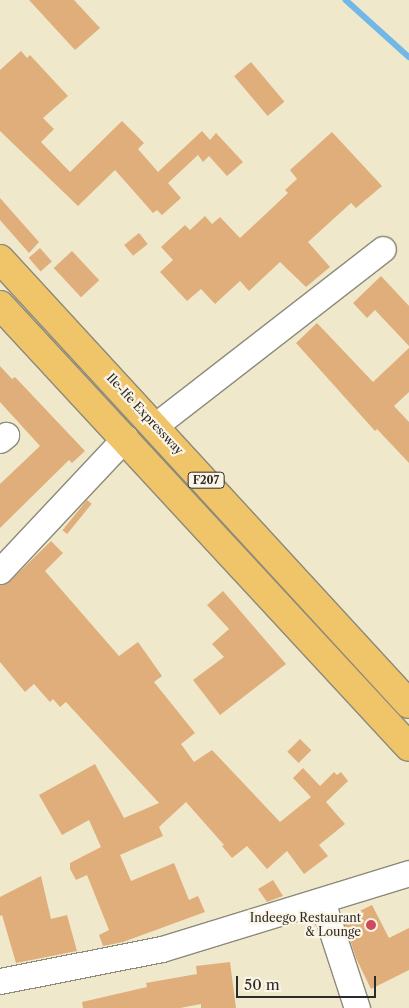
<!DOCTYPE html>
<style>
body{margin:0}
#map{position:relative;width:409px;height:1008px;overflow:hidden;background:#efe8cb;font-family:"Libre Caslon Text",serif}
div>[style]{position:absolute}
.stream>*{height:5.5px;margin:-2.75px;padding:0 2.75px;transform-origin:2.75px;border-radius:2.75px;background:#71b7e8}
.building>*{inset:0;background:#e0ae7b;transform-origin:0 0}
.roads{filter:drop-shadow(1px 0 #8d8a7b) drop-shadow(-1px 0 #8d8a7b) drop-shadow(0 1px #8d8a7b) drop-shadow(0 -1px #8d8a7b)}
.minor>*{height:25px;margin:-12.5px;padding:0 12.5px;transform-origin:12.5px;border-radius:12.5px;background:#fff}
.major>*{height:28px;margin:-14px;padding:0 14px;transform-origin:14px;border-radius:14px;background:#f0c469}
.dots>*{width:14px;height:14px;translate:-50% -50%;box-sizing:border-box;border:2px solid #fcf5e5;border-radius:50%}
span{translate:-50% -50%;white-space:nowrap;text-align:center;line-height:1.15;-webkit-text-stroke:4.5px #fcf5e5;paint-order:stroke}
.shield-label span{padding:1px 4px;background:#fcf5e5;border:1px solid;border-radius:4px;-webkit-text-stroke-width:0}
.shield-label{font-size:11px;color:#2b2b2b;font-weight:700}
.street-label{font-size:12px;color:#2b2b2b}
.poi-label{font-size:12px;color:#2b2b2b}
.right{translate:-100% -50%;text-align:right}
.scale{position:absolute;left:236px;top:976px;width:140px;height:22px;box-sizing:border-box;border:2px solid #2b2b2b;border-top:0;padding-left:6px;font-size:15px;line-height:18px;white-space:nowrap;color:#2b2b2b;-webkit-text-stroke:4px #fcf5e5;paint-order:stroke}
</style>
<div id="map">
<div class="stream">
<i style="left:346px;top:0;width:85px;rotate:42.1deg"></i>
</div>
<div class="building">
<i style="clip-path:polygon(29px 0,74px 0,100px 28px,75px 50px)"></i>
<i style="clip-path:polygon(21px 51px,27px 58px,30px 55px,68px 96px,43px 118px,54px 129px,41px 142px,70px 172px,122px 121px,144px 143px,138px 149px,158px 172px,202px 131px,210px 140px,216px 133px,243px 162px,227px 176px,209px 156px,203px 162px,198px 155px,168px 183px,181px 198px,162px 215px,157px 210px,153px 213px,115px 170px,78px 206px,0 131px,0 70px)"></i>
<i style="left:251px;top:62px;width:52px;height:22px;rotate:50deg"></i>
<i style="clip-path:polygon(332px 132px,382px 186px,356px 208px,351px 203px,308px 242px,330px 267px,306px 287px,280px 262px,249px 291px,240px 281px,215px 304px,201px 289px,187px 301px,160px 272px,173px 260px,161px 247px,185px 225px,190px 230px,205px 216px,212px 224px,220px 217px,240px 238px,288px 193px,285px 190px,297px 179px,290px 170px)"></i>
<i style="clip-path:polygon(0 198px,39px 242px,29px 253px,0 220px)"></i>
<i style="left:139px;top:233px;width:14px;height:19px;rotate:51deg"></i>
<i style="left:40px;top:248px;width:18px;height:15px;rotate:49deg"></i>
<i style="left:72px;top:251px;width:40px;height:25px;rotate:47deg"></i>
<i style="clip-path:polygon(381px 276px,409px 306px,409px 346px,375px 310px,367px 318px,353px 303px)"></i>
<i style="clip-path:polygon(317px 323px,373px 382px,409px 348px,409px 392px,394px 406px,409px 422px,409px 463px,377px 429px,375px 431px,296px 343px)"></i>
<i style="clip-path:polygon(0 366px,12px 379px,15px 377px,85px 451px,72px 463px,69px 460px,0 528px,0 484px,40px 446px,0 402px)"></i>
<i style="left:87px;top:500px;width:6px;height:39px;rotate:39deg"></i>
<i style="clip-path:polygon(51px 541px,63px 553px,45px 571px,119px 656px,138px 642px,162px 676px,154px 682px,195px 733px,181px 744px,194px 762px,212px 750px,280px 822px,311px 797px,293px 778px,303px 768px,320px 786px,334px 772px,337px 775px,341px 772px,348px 781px,326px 802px,345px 824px,319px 845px,328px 856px,304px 874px,287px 851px,267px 869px,247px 846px,232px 858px,222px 846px,224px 845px,186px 802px,159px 827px,163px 836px,120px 855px,131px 881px,174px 863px,189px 900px,198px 896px,205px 912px,123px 942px,103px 946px,99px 935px,109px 930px,87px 875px,76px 880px,70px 869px,70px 863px,101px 847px,89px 820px,62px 835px,39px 795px,95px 764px,124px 818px,159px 803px,66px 702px,60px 707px,53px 699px,50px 702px,34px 684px,25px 692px,0 662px,0 585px,10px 581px)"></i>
<i style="clip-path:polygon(223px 591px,286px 664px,220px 715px,193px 680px,224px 657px,212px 644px,229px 629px,207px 605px)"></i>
<i style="left:300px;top:739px;width:16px;height:18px;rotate:45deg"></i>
<i style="clip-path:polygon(41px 876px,51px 919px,67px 915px,77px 951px,16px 963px,2px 915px,0 916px,0 897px)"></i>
<i style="clip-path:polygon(273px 880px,283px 896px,267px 902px,258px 889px)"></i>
<i style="clip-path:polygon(372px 905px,389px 938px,409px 928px,409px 970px,371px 989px,356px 958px,343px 919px)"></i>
<i style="clip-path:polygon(230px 962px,236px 1008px,201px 1008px,201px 1004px,180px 1008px,83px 1008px,82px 1002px,147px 987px,146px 983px,197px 974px,196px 966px)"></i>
</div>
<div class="roads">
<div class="minor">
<i style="left:156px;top:425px;width:287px;rotate:-37.8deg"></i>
<i style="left:0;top:440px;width:8px;rotate:-40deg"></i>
<i style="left:0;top:571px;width:183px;rotate:-46.8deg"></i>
<i style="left:322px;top:901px;width:113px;rotate:71.9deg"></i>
<i style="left:0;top:981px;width:165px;rotate:-11.2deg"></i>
<i style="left:162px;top:949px;width:258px;rotate:-17.1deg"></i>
</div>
<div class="major">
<i style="left:0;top:259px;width:604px;rotate:47.41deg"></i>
<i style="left:0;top:305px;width:602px;rotate:47.22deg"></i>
</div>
</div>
<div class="dots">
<i style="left:371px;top:925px;background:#d1495b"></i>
</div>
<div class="shield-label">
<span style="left:206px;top:480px">F207</span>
</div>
<div class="street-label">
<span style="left:145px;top:414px;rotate:47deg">Ile-Ife Expressway</span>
</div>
<div class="poi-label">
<span class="right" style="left:361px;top:925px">Indeego Restaurant<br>&amp; Lounge</span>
</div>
<div class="scale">50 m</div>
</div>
